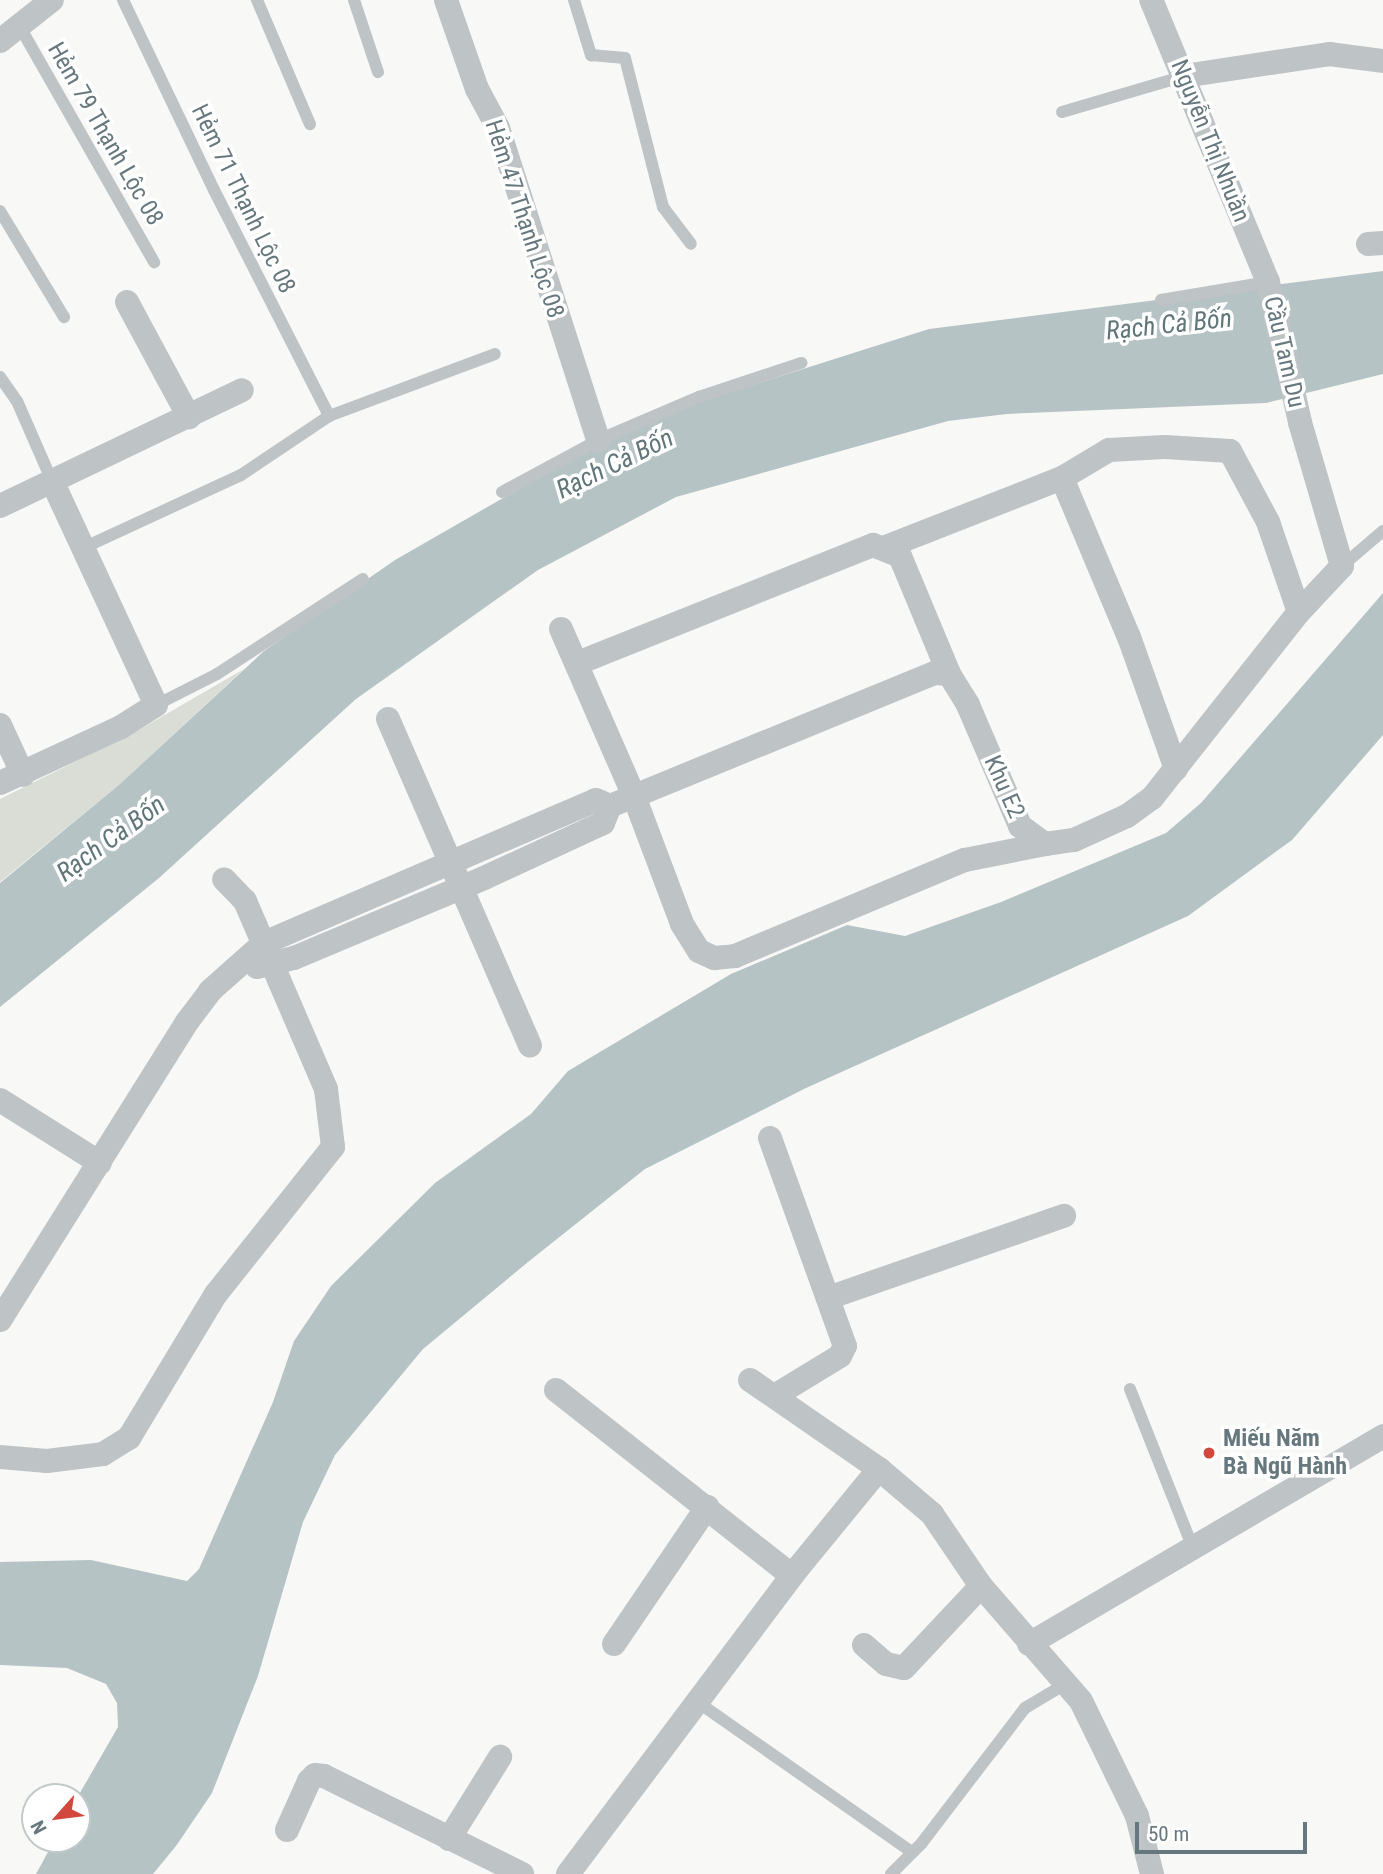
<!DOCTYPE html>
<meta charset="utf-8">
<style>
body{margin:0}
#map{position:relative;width:1383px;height:1874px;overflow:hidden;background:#f8f8f6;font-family:"Roboto Condensed",sans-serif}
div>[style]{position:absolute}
.green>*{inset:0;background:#d9ddd6}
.water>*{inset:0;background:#b6c3c5}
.lane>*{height:12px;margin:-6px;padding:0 6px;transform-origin:6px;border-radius:6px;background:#bec3c5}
.street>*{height:24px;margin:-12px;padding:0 12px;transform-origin:12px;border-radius:12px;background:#bec3c5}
.dots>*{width:19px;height:19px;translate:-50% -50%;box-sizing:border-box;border:4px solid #fff;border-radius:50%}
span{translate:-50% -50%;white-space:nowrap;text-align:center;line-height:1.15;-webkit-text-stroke:7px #fff;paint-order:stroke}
.street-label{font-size:24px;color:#66787e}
.poi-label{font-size:24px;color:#66787e;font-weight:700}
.left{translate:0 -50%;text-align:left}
.water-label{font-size:26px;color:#617678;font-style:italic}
.north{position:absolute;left:21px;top:1783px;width:70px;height:70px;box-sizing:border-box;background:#fff;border:2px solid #c2c9cb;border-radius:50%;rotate:242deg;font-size:19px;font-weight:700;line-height:28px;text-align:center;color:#66787e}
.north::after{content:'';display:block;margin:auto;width:24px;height:32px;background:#d2483d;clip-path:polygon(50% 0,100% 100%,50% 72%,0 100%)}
.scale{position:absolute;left:1135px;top:1822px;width:172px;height:32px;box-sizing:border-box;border:4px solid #66787e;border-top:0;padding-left:9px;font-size:21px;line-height:24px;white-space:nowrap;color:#66787e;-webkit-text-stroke:5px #fff;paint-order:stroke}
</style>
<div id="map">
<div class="green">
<i style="clip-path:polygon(244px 669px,120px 784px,0 882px,0 799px,137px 731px)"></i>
</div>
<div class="water">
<i style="clip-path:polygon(1383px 271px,1383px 374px,1266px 403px,1007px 414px,948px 421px,676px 497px,538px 570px,356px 699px,159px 878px,0 1007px,0 883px,120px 784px,264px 651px,395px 560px,599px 443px,696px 403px,929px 329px)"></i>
<i style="clip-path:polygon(1383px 593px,1383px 735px,1292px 840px,1188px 916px,806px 1088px,645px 1169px,528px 1262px,423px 1349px,335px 1455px,303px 1522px,258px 1676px,212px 1793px,176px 1846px,153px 1874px,36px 1874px,55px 1839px,77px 1839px,77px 1798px,118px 1727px,117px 1703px,106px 1684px,67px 1668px,0 1665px,0 1562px,91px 1560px,187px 1581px,199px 1569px,273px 1402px,294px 1341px,331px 1286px,435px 1183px,531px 1114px,568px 1071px,731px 974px,847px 925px,905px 936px,1001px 902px,1166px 833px,1201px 803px)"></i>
</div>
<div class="lane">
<i style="left:123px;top:0;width:211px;rotate:64.4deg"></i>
<i style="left:214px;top:190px;width:254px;rotate:63deg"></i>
<i style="left:257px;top:0;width:135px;rotate:66.9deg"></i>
<i style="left:354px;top:0;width:76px;rotate:71.6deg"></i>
<i style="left:574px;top:0;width:58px;rotate:72.8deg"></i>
<i style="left:591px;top:55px;width:34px;rotate:5deg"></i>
<i style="left:625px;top:58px;width:154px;rotate:75.7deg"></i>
<i style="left:663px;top:207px;width:46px;rotate:52.9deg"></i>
<i style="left:20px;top:27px;width:271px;rotate:60.3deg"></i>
<i style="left:1062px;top:112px;width:127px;rotate:-16.4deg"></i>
<i style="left:0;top:211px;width:124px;rotate:58.9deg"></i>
<i style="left:1161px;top:300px;width:109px;rotate:-9.5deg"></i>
<i style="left:0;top:377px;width:29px;rotate:55deg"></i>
<i style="left:17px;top:401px;width:87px;rotate:66.4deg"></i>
<i style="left:502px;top:492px;width:109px;rotate:-28.4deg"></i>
<i style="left:598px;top:440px;width:110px;rotate:-23.1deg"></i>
<i style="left:699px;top:397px;width:108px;rotate:-18.4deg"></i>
<i style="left:83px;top:548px;width:174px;rotate:-24.8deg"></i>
<i style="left:241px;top:475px;width:106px;rotate:-33.8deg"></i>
<i style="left:329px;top:416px;width:177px;rotate:-20.5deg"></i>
<i style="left:1342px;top:566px;width:54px;rotate:-40.5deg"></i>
<i style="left:156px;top:705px;width:68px;rotate:-26.9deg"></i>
<i style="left:217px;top:674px;width:174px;rotate:-33.1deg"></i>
<i style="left:1130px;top:1389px;width:171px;rotate:68.4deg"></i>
<i style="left:699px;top:1703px;width:260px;rotate:35deg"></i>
<i style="left:891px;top:1874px;width:42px;rotate:-45deg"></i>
<i style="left:921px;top:1844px;width:171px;rotate:-52.6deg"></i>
<i style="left:1025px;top:1708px;width:49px;rotate:-30.8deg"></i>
</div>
<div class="street">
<i style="left:446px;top:0;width:94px;rotate:70.8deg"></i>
<i style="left:477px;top:89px;width:44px;rotate:61.7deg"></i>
<i style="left:498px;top:128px;width:328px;rotate:72.2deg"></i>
<i style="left:0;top:41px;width:66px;rotate:-38.3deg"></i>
<i style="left:1184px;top:76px;width:147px;rotate:-8.6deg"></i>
<i style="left:1329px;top:54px;width:54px;rotate:7.4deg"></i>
<i style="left:1368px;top:244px;width:15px;rotate:-4deg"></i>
<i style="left:127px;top:302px;width:131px;rotate:61.7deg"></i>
<i style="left:1062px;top:478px;width:173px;rotate:67.2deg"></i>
<i style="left:1129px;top:637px;width:140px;rotate:70.4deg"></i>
<i style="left:0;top:506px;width:268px;rotate:-25.6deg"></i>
<i style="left:886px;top:547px;width:189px;rotate:-21.4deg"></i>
<i style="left:1062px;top:478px;width:55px;rotate:-30.8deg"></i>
<i style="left:1109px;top:450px;width:56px;rotate:-3.1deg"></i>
<i style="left:1165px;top:447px;width:65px;rotate:3.5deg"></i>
<i style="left:1230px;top:451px;width:81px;rotate:61.8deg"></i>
<i style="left:1268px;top:522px;width:95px;rotate:71deg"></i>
<i style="left:561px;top:629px;width:182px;rotate:66.4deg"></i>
<i style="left:634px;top:796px;width:137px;rotate:69.4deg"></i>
<i style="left:682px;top:924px;width:32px;rotate:58deg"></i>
<i style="left:699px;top:951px;width:17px;rotate:25deg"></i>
<i style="left:714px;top:958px;width:21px;rotate:-5deg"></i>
<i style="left:735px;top:956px;width:249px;rotate:-22.7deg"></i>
<i style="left:965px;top:860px;width:82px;rotate:-11.3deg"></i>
<i style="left:578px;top:663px;width:318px;rotate:-21.8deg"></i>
<i style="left:873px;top:545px;width:29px;rotate:22deg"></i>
<i style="left:900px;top:556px;width:128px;rotate:67.4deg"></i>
<i style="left:388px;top:719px;width:356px;rotate:66.5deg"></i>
<i style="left:0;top:725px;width:55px;rotate:65.3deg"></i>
<i style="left:0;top:783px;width:133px;rotate:-24.8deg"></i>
<i style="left:121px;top:727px;width:41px;rotate:-32.2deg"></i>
<i style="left:156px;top:705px;width:247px;rotate:-114.9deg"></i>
<i style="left:610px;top:806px;width:351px;rotate:-22.3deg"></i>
<i style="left:935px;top:673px;width:14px;rotate:4deg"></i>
<i style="left:949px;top:674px;width:36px;rotate:58deg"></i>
<i style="left:968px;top:705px;width:132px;rotate:66.7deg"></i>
<i style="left:1020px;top:826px;width:31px;rotate:36deg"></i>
<i style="left:1045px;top:844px;width:29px;rotate:-8deg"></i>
<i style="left:1074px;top:840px;width:58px;rotate:-24.4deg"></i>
<i style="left:1127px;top:816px;width:31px;rotate:-36deg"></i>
<i style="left:1152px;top:798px;width:237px;rotate:-51.7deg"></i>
<i style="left:1299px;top:612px;width:63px;rotate:-46.9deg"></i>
<i style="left:1342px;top:566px;width:150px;rotate:-106.3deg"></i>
<i style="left:1300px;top:422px;width:144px;rotate:-102.9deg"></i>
<i style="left:1268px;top:282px;width:305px;rotate:-112.5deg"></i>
<i style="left:257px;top:967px;width:38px;rotate:-14deg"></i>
<i style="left:294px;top:958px;width:206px;rotate:-22.8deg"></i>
<i style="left:484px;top:878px;width:131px;rotate:-24.8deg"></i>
<i style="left:603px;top:823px;width:18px;rotate:-68deg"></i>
<i style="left:0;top:1100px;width:118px;rotate:32.2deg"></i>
<i style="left:770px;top:1138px;width:221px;rotate:70.2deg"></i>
<i style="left:845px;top:1346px;width:11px;rotate:117deg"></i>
<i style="left:840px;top:1356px;width:75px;rotate:148.6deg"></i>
<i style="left:828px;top:1298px;width:250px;rotate:-19.2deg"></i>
<i style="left:0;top:1320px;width:352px;rotate:-57.9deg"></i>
<i style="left:187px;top:1022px;width:39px;rotate:-53deg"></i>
<i style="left:210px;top:991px;width:72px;rotate:-41.6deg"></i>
<i style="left:264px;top:943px;width:361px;rotate:-23.3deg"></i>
<i style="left:596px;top:800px;width:15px;rotate:23deg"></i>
<i style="left:750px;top:1380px;width:157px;rotate:34.6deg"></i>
<i style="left:879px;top:1469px;width:70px;rotate:40.3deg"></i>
<i style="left:932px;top:1514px;width:87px;rotate:55.8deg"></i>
<i style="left:981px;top:1586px;width:152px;rotate:49deg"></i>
<i style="left:1081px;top:1701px;width:128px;rotate:64deg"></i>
<i style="left:1137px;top:1816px;width:60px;rotate:75.5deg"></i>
<i style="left:556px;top:1390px;width:300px;rotate:38.2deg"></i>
<i style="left:0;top:1457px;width:47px;rotate:4.9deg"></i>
<i style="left:47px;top:1461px;width:56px;rotate:-7.1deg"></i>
<i style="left:103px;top:1454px;width:31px;rotate:-32deg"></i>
<i style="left:129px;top:1438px;width:168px;rotate:-58.9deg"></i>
<i style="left:216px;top:1294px;width:188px;rotate:-51.5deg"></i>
<i style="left:333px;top:1147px;width:58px;rotate:-96.9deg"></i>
<i style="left:326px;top:1089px;width:205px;rotate:-113.3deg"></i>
<i style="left:245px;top:901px;width:30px;rotate:-134deg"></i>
<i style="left:614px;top:1644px;width:166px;rotate:-55.8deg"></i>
<i style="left:1029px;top:1644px;width:411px;rotate:-30.4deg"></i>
<i style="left:864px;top:1645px;width:29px;rotate:41deg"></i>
<i style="left:886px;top:1664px;width:18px;rotate:13deg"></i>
<i style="left:904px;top:1668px;width:112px;rotate:-46.8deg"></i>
<i style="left:287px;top:1830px;width:54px;rotate:-65.8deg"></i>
<i style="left:309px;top:1781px;width:8px;rotate:-45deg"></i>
<i style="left:315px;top:1775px;width:9px;rotate:6deg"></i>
<i style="left:324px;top:1776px;width:221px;rotate:26.3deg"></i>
<i style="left:449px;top:1839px;width:97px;rotate:-58.1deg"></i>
<i style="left:568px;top:1874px;width:383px;rotate:-53.1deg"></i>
<i style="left:798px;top:1568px;width:128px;rotate:-50.7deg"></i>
</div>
<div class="dots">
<i style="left:1209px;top:1453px;background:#d2483d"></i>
</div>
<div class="street-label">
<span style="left:105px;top:134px;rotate:60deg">Hẻm 79 Thạnh Lộc 08</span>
<span style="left:1210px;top:141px;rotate:68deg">Nguyễn Thị Nhuần</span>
<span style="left:243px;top:199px;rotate:64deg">Hẻm 71 Thạnh Lộc 08</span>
<span style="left:524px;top:219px;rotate:72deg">Hẻm 47 Thạnh Lộc 08</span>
<span style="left:1284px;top:352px;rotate:77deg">Cầu Tam Du</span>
<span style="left:1004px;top:787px;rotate:66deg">Khu E2</span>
</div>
<div class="poi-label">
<span class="left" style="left:1223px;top:1453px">Miếu Năm<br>Bà Ngũ Hành</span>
</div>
<div class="water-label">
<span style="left:1169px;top:325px;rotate:-6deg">Rạch Cả Bốn</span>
<span style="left:615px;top:464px;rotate:-26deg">Rạch Cả Bốn</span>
<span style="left:111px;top:839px;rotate:-36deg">Rạch Cả Bốn</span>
</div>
<div class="north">N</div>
<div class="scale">50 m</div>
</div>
